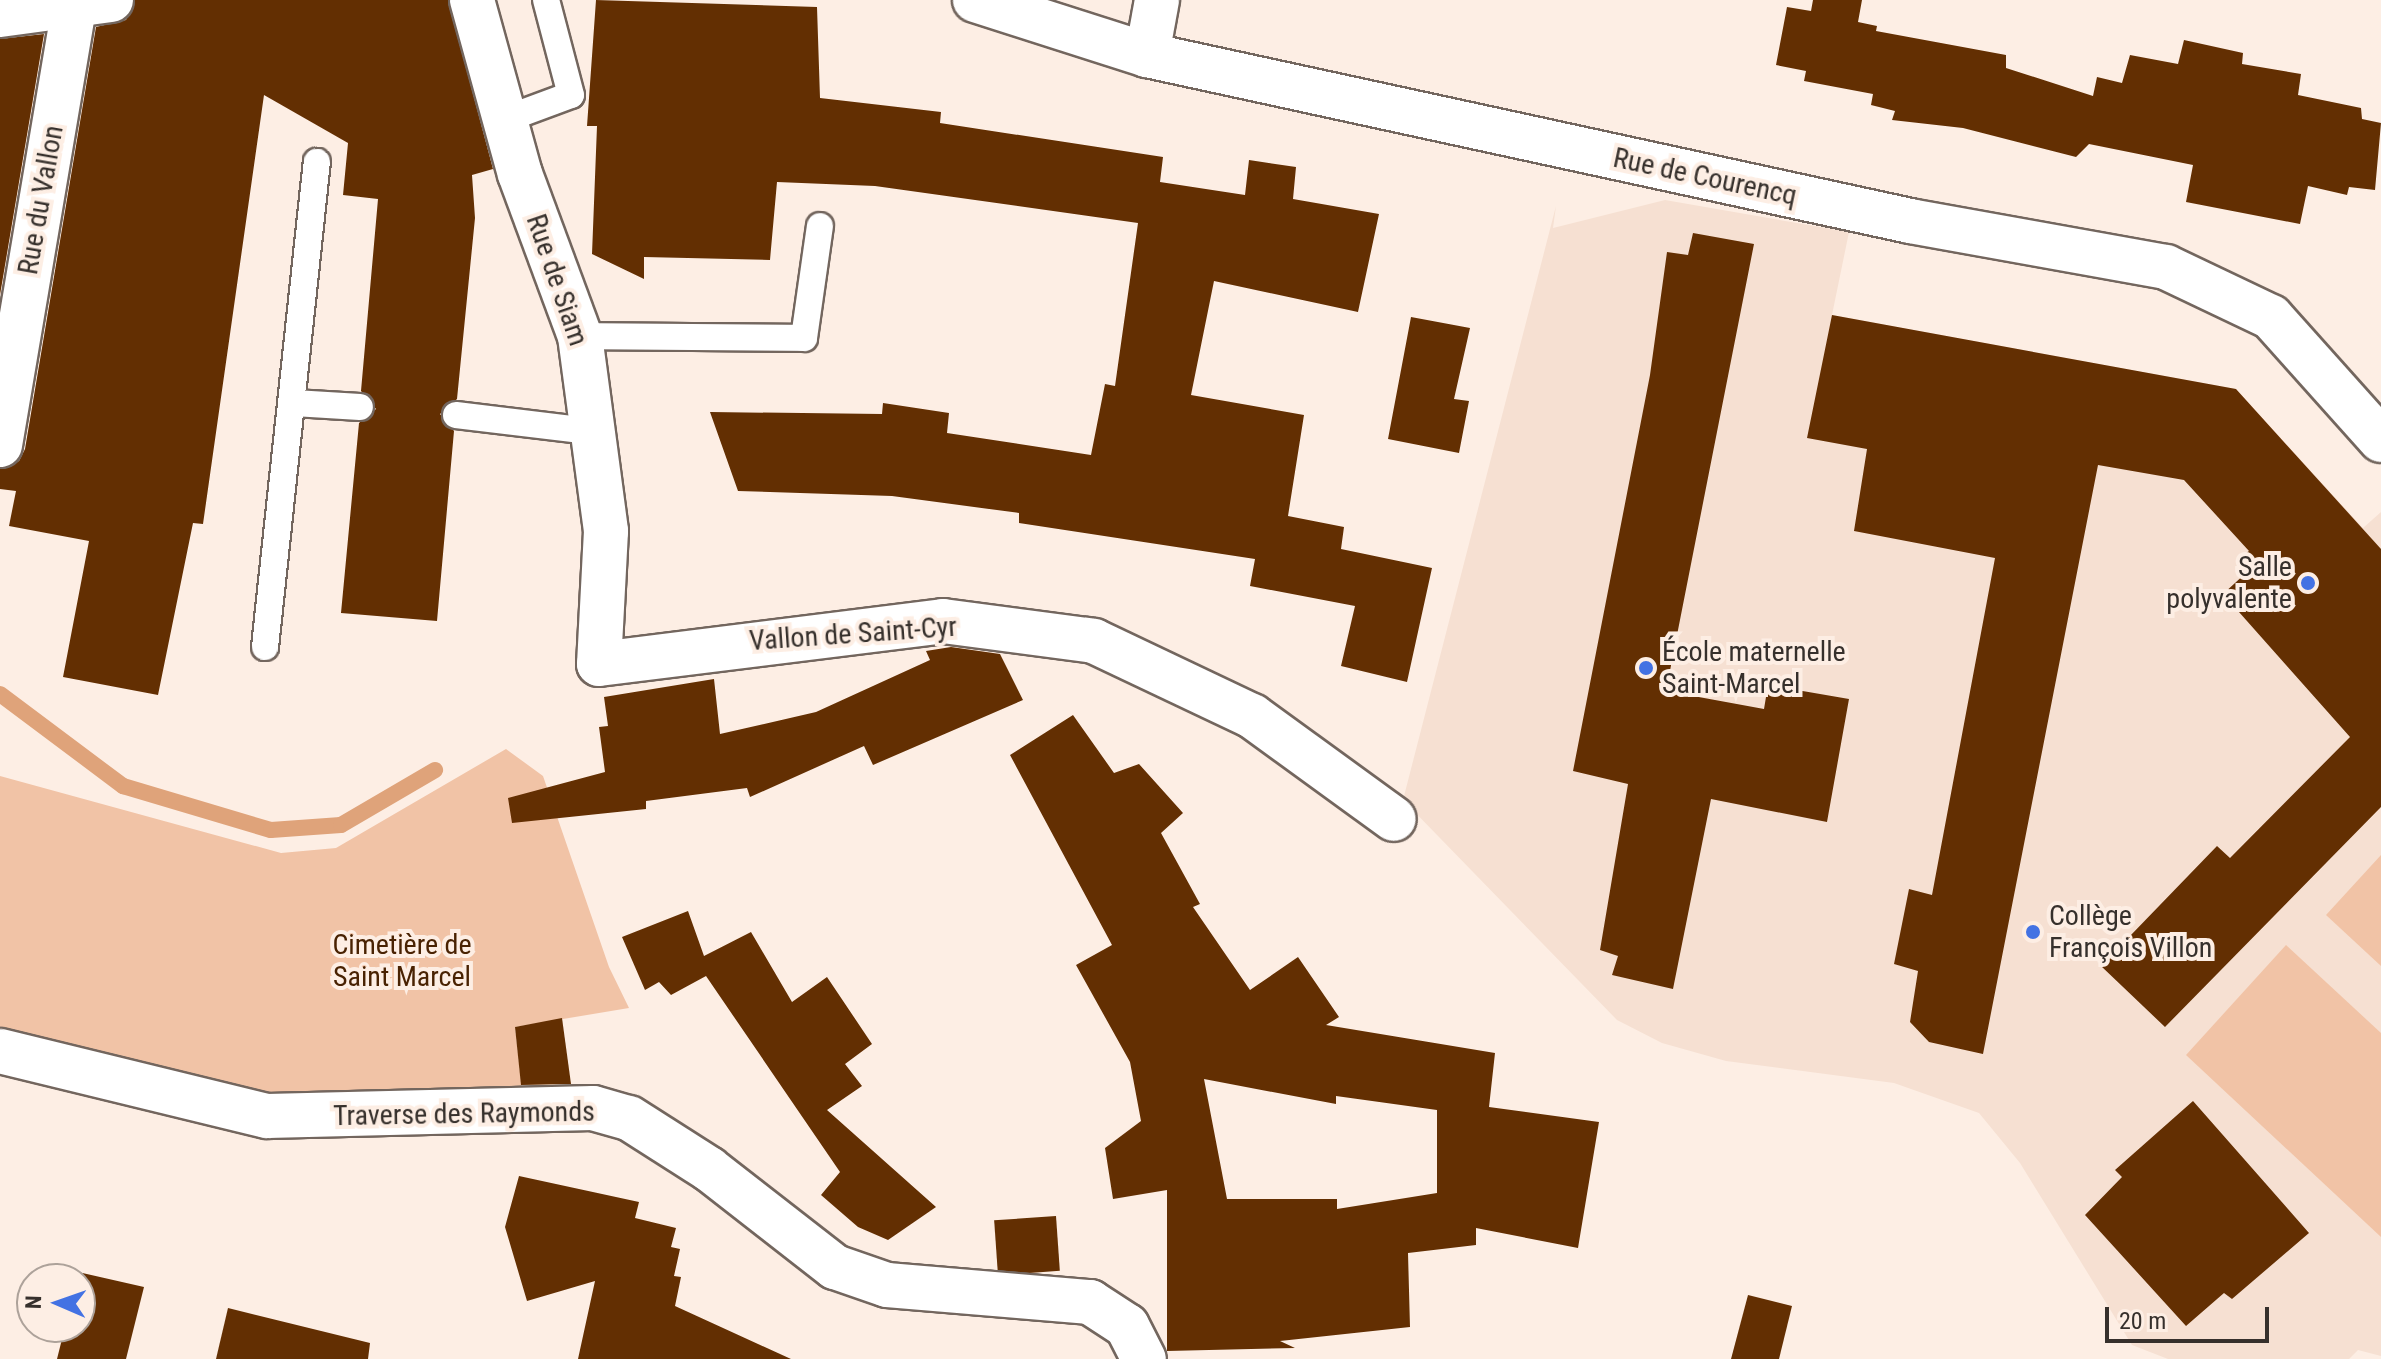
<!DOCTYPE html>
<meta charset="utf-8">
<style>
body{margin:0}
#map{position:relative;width:2381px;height:1359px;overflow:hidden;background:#fdeee4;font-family:"Roboto Condensed",sans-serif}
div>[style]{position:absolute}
.built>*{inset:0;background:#f6e0d2}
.green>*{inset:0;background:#f1c3a6}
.stream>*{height:16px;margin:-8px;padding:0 8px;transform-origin:8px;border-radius:8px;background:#dfa37a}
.building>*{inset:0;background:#632f02;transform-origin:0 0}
.roads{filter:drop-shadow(2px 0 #73665e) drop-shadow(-2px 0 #73665e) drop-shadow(0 2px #73665e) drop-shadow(0 -2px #73665e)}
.lane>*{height:26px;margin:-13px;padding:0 13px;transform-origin:13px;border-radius:13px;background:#fff}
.street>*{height:44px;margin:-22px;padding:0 22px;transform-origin:22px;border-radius:22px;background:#fff}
.dots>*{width:22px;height:22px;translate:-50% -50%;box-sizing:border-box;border:4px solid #fdeee4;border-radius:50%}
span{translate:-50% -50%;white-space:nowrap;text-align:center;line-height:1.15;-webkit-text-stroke:8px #fdeee4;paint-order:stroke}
.street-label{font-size:28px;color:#36302c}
.poi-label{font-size:28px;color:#36302c}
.right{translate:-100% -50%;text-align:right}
.left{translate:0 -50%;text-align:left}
.park-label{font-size:28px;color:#492202}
.north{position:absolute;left:16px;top:1263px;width:80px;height:80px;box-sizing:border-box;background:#fdeee4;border:2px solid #ada29a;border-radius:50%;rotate:272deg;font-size:22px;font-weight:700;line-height:32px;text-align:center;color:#36302c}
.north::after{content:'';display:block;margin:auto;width:28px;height:36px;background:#4372e3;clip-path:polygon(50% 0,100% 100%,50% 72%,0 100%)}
.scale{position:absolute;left:2105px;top:1307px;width:164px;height:36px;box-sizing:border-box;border:4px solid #36302c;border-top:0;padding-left:10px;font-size:24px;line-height:28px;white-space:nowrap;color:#36302c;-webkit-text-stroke:6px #fdeee4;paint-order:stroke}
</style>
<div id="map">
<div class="built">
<i style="clip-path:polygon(1665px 200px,1849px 232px,1832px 315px,2236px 389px,2363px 528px,2381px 512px,2381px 1356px,2358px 1350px,2349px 1359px,2168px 1359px,2132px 1345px,2020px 1163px,1979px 1113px,1894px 1083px,1726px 1061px,1662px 1043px,1617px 1020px,1403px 800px,1556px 206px,1553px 228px)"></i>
</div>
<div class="green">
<i style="clip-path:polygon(506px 749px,543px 776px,609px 967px,629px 1008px,515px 1027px,522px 1090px,284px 1098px,0 1034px,0 776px,281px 853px,336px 848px)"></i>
<i style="clip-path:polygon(2381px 855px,2381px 966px,2326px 915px)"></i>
<i style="clip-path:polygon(2286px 945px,2381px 1033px,2381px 1237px,2186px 1055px)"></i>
</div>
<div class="stream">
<i style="left:0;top:694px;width:154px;rotate:36.8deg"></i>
<i style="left:123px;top:786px;width:154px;rotate:16.6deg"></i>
<i style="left:271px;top:830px;width:70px;rotate:-4.1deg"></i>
<i style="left:341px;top:825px;width:109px;rotate:-30.3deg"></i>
</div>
<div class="building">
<i style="clip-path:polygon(135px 0,448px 0,493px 169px,472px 175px,475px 218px,457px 399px,440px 414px,454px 431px,437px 621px,341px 613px,359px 423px,376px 409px,361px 391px,378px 199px,343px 195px,348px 143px,264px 95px,203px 524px,193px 523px,158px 695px,63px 677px,89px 541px,9px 526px,16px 491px,0 489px,0 469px,19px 461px,25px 449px,96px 27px,126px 20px)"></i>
<i style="clip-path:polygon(596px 0,817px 7px,820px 98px,941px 112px,940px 123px,1163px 157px,1160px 182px,1245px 195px,1249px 160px,1296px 167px,1293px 199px,1379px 214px,1358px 312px,1214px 281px,1191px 395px,1304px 415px,1288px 516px,1344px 527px,1341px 549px,1432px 568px,1407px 682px,1341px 666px,1355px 606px,1250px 586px,1255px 559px,1019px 523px,1019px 513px,892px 496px,738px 491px,710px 412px,882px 414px,883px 403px,949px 413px,947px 433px,1091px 455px,1105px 384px,1115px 386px,1138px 223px,875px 186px,777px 182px,770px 260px,644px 257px,644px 279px,592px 254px,597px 126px,587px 126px)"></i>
<i style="clip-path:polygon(1813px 0,1862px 0,1858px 22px,1877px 26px,1876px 31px,2006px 55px,2006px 68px,2093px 96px,2097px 77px,2122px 83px,2130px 55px,2178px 64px,2184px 40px,2243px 53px,2242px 64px,2301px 74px,2298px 95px,2361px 108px,2362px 119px,2381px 123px,2375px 190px,2349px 187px,2347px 195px,2308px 186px,2300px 224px,2186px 202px,2193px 165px,2089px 144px,2076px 157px,1963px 128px,1892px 120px,1895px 111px,1871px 105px,1873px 94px,1804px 81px,1806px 71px,1776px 65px,1787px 7px,1811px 11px)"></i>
<i style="clip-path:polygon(44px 34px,0 295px,0 39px)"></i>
<i style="clip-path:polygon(1693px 233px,1754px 244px,1666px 691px,1764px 709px,1768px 685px,1849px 699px,1827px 822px,1711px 799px,1673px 989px,1612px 975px,1618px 956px,1600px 950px,1628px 784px,1573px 771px,1650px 375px,1667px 252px,1688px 255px)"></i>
<i style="clip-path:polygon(1832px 315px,2236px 389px,2381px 549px,2381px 807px,2165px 1027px,2101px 966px,2217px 846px,2230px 858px,2350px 737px,2223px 594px,2247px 572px,2236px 560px,2249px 551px,2184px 480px,2098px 465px,1983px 1054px,1929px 1042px,1910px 1022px,1918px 971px,1894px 964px,1909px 889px,1932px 895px,1995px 558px,1854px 531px,1867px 449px,1807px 438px)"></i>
<i style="clip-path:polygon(1411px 317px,1470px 328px,1454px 399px,1469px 401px,1459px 453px,1388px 439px)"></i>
<i style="clip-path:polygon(951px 647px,1000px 654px,1023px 700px,873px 765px,864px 746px,750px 797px,747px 788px,646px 801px,646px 809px,512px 823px,508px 798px,605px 772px,599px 727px,608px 726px,604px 697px,714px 679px,720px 734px,816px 712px,930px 660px,926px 651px)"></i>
<i style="clip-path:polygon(evenodd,1073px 715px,1114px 773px,1139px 764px,1183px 813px,1161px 833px,1200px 904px,1193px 907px,1250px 990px,1298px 957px,1339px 1017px,1326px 1025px,1495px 1053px,1489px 1107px,1599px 1122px,1578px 1248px,1476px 1228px,1476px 1245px,1408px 1253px,1410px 1327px,1280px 1341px,1295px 1348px,1167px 1351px,1167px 1190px,1113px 1199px,1105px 1148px,1141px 1121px,1130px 1062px,1076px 965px,1112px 945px,1010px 755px,1073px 715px,1204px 1079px,1336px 1104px,1336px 1096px,1437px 1110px,1437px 1193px,1337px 1209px,1337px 1199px,1227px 1199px,1204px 1079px)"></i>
<i style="clip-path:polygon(688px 911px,704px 956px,751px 932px,792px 1002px,827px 977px,872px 1044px,845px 1064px,862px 1086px,827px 1110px,936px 1207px,888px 1240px,858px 1227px,821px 1195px,840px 1172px,706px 976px,671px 995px,659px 982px,645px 990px,622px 937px)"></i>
<i style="clip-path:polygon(562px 1018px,571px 1084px,521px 1085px,515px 1027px)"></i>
<i style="clip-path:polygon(2193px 1101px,2309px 1233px,2232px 1299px,2224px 1293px,2186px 1326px,2085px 1215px,2122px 1177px,2115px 1170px)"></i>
<i style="clip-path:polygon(519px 1176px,639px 1202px,635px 1218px,676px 1228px,671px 1247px,680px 1249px,674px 1276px,681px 1277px,675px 1306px,791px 1359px,578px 1359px,595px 1281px,527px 1301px,505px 1227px)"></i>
<i style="left:1056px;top:1216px;width:55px;height:62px;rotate:86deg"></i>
<i style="clip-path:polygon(78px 1272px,144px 1287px,126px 1359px,57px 1359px,65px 1327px,80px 1327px)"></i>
<i style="clip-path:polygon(1748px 1295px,1792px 1306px,1779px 1359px,1731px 1359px)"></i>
<i style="clip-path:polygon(228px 1308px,370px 1343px,368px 1359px,216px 1359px)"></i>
</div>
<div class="roads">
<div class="lane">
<i style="left:506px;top:119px;width:69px;rotate:-20.3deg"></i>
<i style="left:571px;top:95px;width:98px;rotate:-104.7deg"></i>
<i style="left:580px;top:336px;width:224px;rotate:0.5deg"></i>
<i style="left:804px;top:338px;width:113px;rotate:-81.9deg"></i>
<i style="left:294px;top:403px;width:66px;rotate:3.5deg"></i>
<i style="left:456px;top:415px;width:141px;rotate:6.9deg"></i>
<i style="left:265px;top:647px;width:488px;rotate:-83.9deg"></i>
</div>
<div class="street">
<i style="left:472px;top:0;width:180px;rotate:74.6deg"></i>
<i style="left:520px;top:174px;width:173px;rotate:69.7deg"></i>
<i style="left:580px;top:336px;width:197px;rotate:82.4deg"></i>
<i style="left:606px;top:531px;width:133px;rotate:93deg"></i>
<i style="left:599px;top:664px;width:347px;rotate:-7.1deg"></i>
<i style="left:943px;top:621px;width:152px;rotate:7.5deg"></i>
<i style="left:1094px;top:641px;width:175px;rotate:25.4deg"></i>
<i style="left:1252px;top:716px;width:175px;rotate:36deg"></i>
<i style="left:975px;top:0;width:181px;rotate:17.7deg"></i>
<i style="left:1147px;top:55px;width:781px;rotate:12.27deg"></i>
<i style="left:1910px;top:221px;width:260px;rotate:10.2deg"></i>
<i style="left:2166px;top:267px;width:116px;rotate:25.5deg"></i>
<i style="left:2271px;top:317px;width:165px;rotate:48.2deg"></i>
<i style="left:0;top:15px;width:112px;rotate:-7.7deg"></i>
<i style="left:1147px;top:55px;width:56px;rotate:-79.7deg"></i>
<i style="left:0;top:445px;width:449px;rotate:-80.4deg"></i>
<i style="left:0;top:1051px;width:275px;rotate:13.7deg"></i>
<i style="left:267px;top:1116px;width:326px;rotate:-1.4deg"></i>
<i style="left:593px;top:1108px;width:37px;rotate:16deg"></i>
<i style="left:629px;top:1118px;width:95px;rotate:32.5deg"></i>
<i style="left:709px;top:1169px;width:160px;rotate:37.9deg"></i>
<i style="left:835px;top:1267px;width:55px;rotate:19.1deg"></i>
<i style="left:887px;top:1285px;width:204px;rotate:4.8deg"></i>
<i style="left:1090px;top:1302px;width:44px;rotate:33deg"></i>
<i style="left:1127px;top:1326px;width:37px;rotate:63deg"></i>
</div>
</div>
<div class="dots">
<i style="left:2308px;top:583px;background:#4372e3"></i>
<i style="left:1646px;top:668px;background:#4372e3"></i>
<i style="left:2033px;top:932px;background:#4372e3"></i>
</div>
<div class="street-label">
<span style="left:1705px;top:177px;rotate:12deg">Rue de Courencq</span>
<span style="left:41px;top:200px;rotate:-80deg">Rue du Vallon</span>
<span style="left:557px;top:280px;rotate:71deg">Rue de Siam</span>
<span style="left:853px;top:634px;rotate:-4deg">Vallon de Saint-Cyr</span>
<span style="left:464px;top:1114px;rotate:-1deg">Traverse des Raymonds</span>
</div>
<div class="poi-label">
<span class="right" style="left:2292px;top:583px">Salle<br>polyvalente</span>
<span class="left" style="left:1662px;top:668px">École maternelle<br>Saint-Marcel</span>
<span class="left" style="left:2049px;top:932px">Collège<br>François Villon</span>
</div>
<div class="park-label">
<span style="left:402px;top:961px">Cimetière de<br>Saint Marcel</span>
</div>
<div class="north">N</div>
<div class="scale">20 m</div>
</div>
